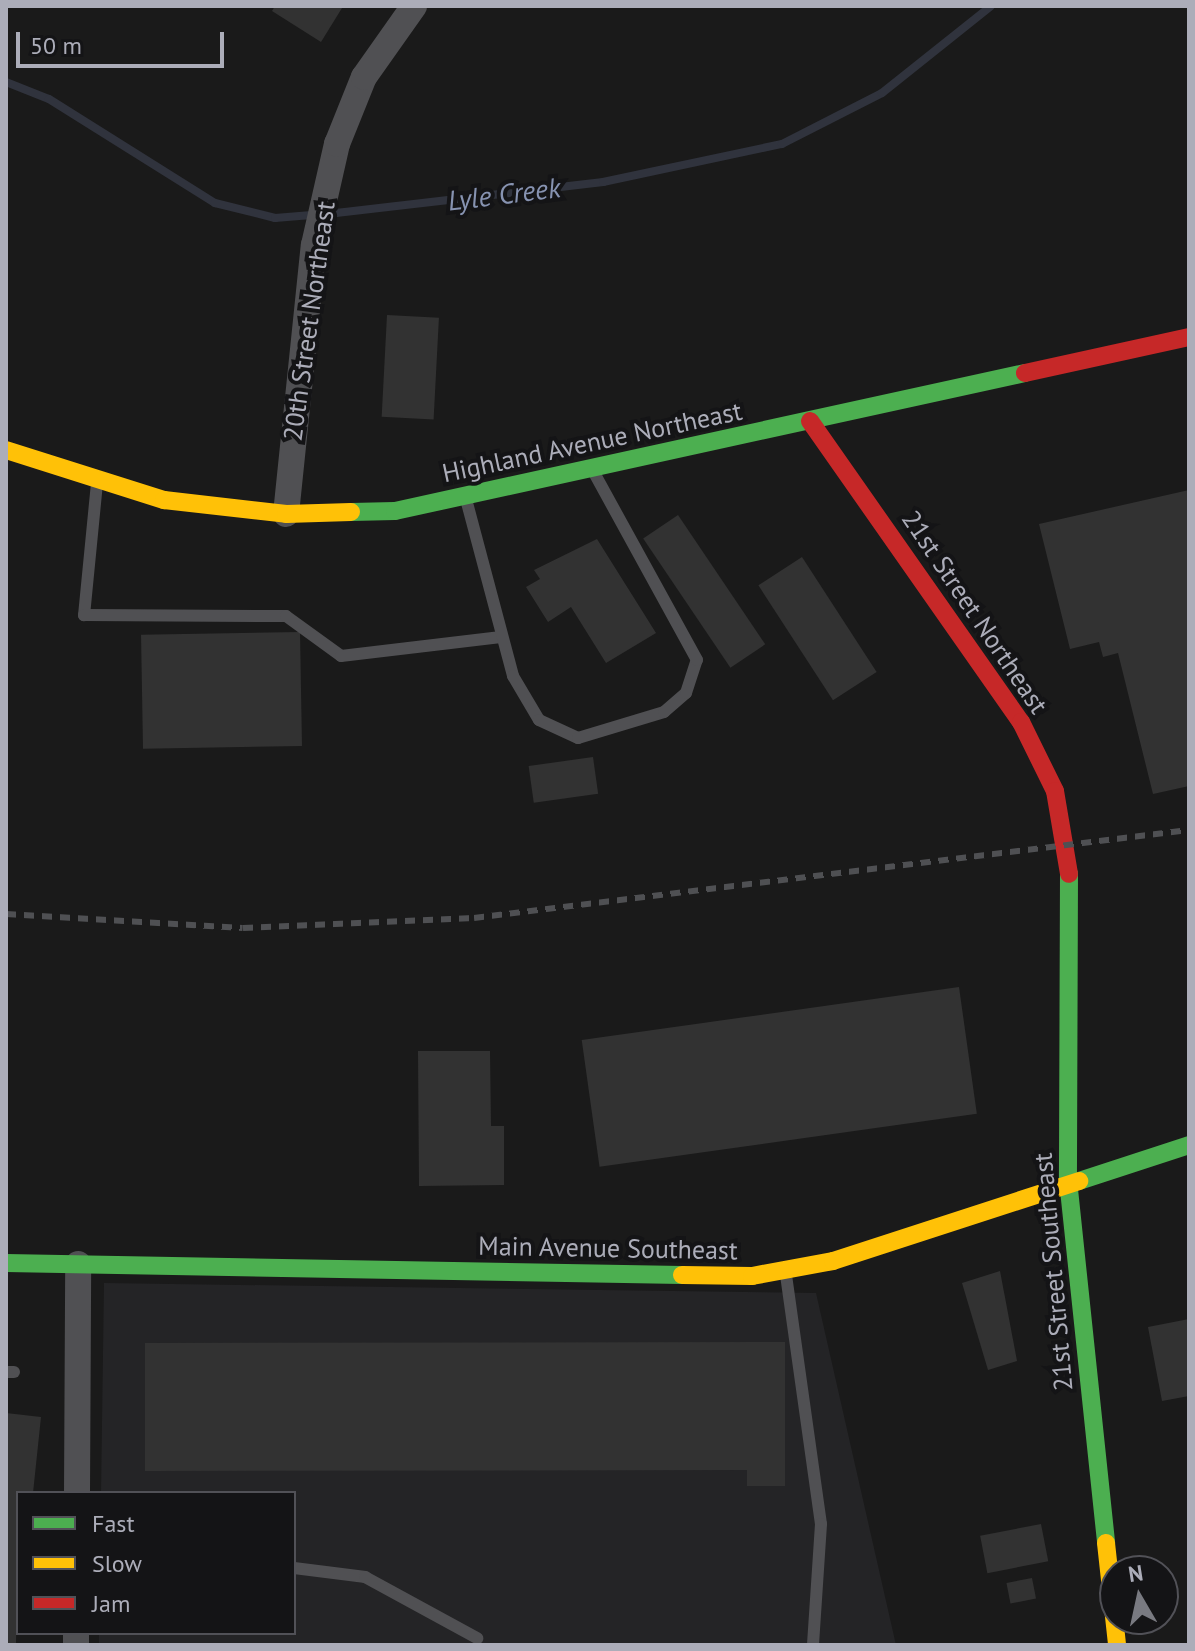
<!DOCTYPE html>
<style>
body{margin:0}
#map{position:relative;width:1195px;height:1651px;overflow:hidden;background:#1a1a1a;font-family:"PT Sans",sans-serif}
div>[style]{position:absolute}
.built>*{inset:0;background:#242426}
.stream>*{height:8px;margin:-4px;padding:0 4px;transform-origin:4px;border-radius:4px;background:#30333d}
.building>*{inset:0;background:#323232;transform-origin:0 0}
.lane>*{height:12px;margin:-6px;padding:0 6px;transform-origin:6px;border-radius:6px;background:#505053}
.street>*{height:26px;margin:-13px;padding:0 13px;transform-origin:13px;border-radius:13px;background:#505053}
.fast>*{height:18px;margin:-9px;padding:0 9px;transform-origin:9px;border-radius:9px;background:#4caf50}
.slow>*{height:18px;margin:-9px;padding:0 9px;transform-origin:9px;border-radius:9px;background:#ffc107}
.jam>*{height:18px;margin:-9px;padding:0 9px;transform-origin:9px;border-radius:9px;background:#c62828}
.rail>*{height:6px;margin-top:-3px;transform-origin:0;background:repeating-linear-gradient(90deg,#4f5053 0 10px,transparent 0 18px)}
span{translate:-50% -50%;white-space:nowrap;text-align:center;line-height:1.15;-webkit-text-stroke:8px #141416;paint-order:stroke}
.street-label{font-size:26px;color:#acadb9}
.water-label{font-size:28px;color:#8793b1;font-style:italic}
.frame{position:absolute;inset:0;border:8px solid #acadb9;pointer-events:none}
.legend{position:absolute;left:16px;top:1491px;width:280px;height:144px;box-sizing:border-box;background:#141416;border:2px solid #515157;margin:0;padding:10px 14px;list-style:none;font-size:24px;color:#acadb9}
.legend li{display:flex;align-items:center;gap:16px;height:40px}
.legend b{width:40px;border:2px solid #515157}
.north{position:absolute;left:1099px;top:1555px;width:80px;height:80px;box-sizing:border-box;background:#141416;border:2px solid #515157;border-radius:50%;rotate:351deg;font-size:22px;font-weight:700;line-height:32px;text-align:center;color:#acadb9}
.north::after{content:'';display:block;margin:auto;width:28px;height:36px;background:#797a81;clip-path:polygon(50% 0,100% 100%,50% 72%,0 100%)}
.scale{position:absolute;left:16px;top:32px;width:208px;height:36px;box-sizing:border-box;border:4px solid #acadb9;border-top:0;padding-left:10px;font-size:24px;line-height:28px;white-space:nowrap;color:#acadb9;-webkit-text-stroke:6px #141416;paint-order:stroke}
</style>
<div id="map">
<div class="built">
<i style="clip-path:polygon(104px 1283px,816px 1293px,896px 1645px,99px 1645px,99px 1633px,294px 1633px,294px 1493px,101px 1493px)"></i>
</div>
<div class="stream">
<i style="left:6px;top:82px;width:46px;rotate:21.6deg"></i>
<i style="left:49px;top:99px;width:196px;rotate:32.1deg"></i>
<i style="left:215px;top:203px;width:62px;rotate:14deg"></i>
<i style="left:275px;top:218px;width:61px;rotate:-4.7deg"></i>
<i style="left:336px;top:213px;width:269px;rotate:-6.6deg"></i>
<i style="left:603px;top:182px;width:183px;rotate:-12deg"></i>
<i style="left:782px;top:144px;width:112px;rotate:-27deg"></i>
<i style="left:882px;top:93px;width:139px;rotate:-38.6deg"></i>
</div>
<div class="building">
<i style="clip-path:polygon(275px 6px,338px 6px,342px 8px,321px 42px,272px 11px)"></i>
<i style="left:387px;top:315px;width:52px;height:102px;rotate:3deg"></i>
<i style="clip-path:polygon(1189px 490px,1189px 786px,1153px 794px,1118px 653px,1103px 657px,1099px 642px,1070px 649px,1039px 524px)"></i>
<i style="left:678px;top:515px;width:156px;height:42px;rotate:56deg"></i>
<i style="clip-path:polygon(597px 539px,656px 633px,606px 663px,571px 607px,548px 622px,526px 587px,540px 579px,534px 570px)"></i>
<i style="left:802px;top:557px;width:137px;height:52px;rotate:57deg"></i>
<i style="left:300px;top:632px;width:114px;height:159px;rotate:89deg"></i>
<i style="left:593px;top:757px;width:37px;height:65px;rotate:82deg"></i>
<i style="left:959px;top:987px;width:128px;height:381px;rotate:82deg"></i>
<i style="clip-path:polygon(418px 1051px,490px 1051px,491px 1126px,504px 1126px,504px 1185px,419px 1186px)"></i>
<i style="clip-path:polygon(1000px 1271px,1017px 1361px,988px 1370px,962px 1283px)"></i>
<i style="clip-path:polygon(1189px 1319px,1189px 1396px,1162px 1401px,1148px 1327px)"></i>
<i style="clip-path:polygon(785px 1342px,785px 1486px,747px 1486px,747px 1470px,145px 1471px,145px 1343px)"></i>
<i style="clip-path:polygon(6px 1413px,41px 1417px,33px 1493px,18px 1493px,16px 1645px,6px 1645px)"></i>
<i style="left:1041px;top:1524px;width:38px;height:62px;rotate:79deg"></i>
<i style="left:1032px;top:1578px;width:21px;height:26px;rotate:79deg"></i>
</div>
<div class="lane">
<i style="left:97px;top:483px;width:133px;rotate:95.6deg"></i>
<i style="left:84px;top:615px;width:202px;rotate:0.3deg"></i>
<i style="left:286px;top:616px;width:68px;rotate:36deg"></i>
<i style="left:341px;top:656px;width:161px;rotate:-6.8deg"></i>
<i style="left:466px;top:499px;width:183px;rotate:75.1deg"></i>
<i style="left:513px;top:676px;width:51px;rotate:59.4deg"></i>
<i style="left:539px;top:720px;width:43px;rotate:24.8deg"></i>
<i style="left:578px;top:738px;width:90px;rotate:-16.8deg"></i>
<i style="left:664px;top:712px;width:29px;rotate:-41deg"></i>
<i style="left:686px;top:693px;width:35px;rotate:-72deg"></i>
<i style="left:697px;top:660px;width:216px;rotate:-118.8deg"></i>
<i style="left:786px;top:1275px;width:251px;rotate:82deg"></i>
<i style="left:821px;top:1524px;width:121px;rotate:93.8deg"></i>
<i style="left:6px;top:1372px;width:8px"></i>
<i style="left:294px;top:1568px;width:72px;rotate:7.2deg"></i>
<i style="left:365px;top:1577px;width:128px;rotate:28.6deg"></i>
</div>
<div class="street">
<i style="left:286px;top:514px;width:270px;rotate:-84.1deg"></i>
<i style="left:314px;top:245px;width:104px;rotate:-77.2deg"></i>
<i style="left:337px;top:144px;width:72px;rotate:-68.1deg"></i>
<i style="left:364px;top:77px;width:87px;rotate:-54.8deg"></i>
<i style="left:77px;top:1493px;width:229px;rotate:-89.7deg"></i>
<i style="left:76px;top:1645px;width:12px;rotate:-90deg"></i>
</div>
<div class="fast">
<i style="left:351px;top:512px;width:44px;rotate:-1.3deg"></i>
<i style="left:395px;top:511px;width:645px;rotate:-12.36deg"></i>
<i style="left:1069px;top:874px;width:306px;rotate:90.2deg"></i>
<i style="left:1068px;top:1180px;width:365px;rotate:84deg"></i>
<i style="left:1079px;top:1181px;width:116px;rotate:-18.1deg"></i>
<i style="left:6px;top:1263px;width:676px;rotate:1.02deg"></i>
</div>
<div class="slow">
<i style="left:6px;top:450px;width:166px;rotate:17.6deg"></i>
<i style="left:164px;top:500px;width:123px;rotate:6.5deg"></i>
<i style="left:286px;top:514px;width:65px;rotate:-1.8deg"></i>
<i style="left:682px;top:1275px;width:70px;rotate:0.8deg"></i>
<i style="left:752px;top:1276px;width:82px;rotate:-10.5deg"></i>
<i style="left:833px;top:1261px;width:259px;rotate:-18deg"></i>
<i style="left:1106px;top:1543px;width:103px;rotate:83.8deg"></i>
</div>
<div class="jam">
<i style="left:1025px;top:373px;width:168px;rotate:-12.4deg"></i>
<i style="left:810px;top:421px;width:368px;rotate:55deg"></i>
<i style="left:1021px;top:722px;width:77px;rotate:63.8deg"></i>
<i style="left:1055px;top:791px;width:84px;rotate:80.4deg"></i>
</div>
<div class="rail">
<i style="left:6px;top:914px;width:237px;rotate:3.4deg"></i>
<i style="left:243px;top:928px;width:231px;rotate:-2.5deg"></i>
<i style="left:474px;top:918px;width:720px;rotate:-7.02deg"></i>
</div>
<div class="street-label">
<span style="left:309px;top:321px;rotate:-82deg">20th Street Northeast</span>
<span style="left:592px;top:442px;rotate:-12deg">Highland Avenue Northeast</span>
<span style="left:975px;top:612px;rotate:56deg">21st Street Northeast</span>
<span style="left:608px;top:1248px;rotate:1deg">Main Avenue Southeast</span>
<span style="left:1053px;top:1272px;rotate:-95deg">21st Street Southeast</span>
</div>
<div class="water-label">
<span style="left:504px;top:194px;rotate:-7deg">Lyle Creek</span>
</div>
<div class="frame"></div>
<ul class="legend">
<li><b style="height:10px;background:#4caf50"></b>Fast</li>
<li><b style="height:10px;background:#ffc107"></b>Slow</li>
<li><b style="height:10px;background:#c62828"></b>Jam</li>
</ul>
<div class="north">N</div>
<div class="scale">50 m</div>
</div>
